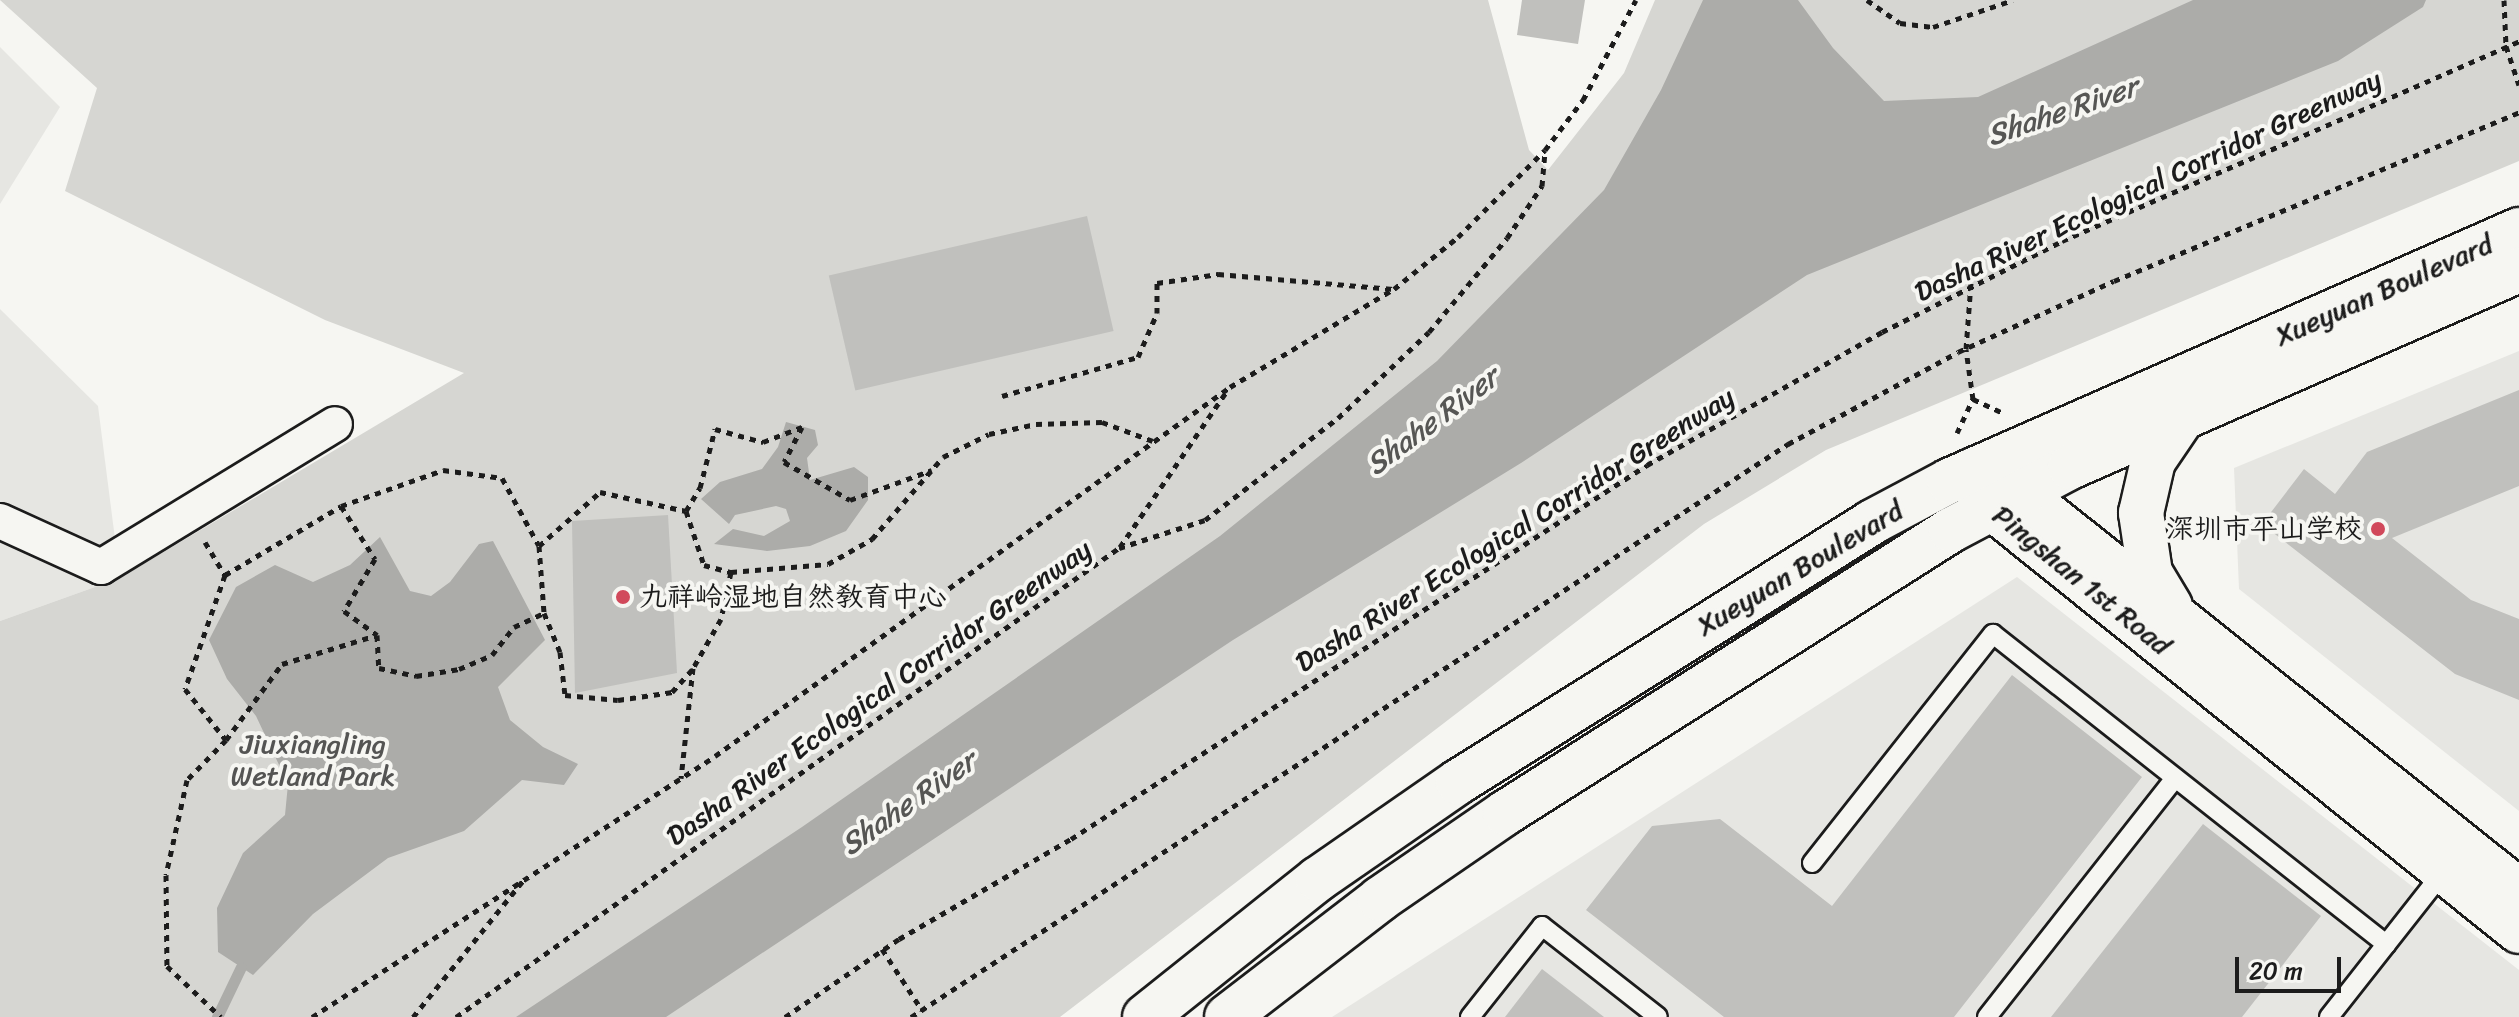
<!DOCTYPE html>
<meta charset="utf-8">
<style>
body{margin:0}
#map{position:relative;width:2519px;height:1017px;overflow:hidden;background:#f6f6f2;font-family:Sriracha,"LXGW WenKai TC",sans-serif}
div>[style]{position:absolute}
.built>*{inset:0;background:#e6e6e2}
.green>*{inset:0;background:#d6d6d2}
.water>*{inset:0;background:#acaca9}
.stream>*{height:11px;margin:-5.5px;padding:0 5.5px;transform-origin:5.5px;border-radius:5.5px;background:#acaca9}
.building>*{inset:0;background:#c0c0bd;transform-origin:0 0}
.path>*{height:5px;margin-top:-2.5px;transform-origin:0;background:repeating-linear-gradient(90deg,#1c1c1c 0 6px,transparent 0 12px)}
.roads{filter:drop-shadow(2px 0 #1c1c1c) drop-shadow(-2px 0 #1c1c1c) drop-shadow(0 2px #1c1c1c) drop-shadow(0 -2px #1c1c1c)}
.lane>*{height:18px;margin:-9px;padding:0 9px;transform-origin:9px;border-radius:9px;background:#f6f6f2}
.street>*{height:34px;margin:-17px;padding:0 17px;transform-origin:17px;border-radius:17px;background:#f6f6f2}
.secondary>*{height:44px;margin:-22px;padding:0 22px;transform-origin:22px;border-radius:22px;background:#f6f6f2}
.dots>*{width:22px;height:22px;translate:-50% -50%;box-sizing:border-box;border:4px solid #f6f6f2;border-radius:50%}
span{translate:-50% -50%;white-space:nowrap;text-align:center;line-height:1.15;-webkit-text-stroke:8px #f6f6f2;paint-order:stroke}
.street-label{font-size:28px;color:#1c1c1c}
.poi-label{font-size:28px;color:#1c1c1c}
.right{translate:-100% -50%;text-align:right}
.left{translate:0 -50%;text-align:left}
.park-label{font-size:28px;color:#545453}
.water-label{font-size:30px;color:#565654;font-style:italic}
.scale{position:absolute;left:2235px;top:957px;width:106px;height:36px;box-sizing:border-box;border:4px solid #1c1c1c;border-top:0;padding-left:10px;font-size:24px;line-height:28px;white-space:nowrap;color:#1c1c1c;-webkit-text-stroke:6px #f6f6f2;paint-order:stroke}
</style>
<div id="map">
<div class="built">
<i style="clip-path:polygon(0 47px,60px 107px,0 204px)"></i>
<i style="clip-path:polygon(0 309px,98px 406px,120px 578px,0 621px)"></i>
<i style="clip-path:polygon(2519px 351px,2519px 811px,2239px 589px,2234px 468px)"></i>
<i style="clip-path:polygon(2017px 577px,2519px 970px,2519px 1017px,1332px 1017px)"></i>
</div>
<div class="green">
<i style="clip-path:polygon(1488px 0,1529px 150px,1548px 170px,1624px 73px,1655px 0,2519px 0,2519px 161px,1826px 450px,1704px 524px,1060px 1017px,0 1017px,0 621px,120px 578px,464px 373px,325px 320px,65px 191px,97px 88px,0 0)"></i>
</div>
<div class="water">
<i style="clip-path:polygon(1703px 0,1798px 0,1833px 48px,1884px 101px,1978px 97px,2193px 0,2426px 0,2423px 7px,2338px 61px,1807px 275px,1521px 463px,1233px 640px,666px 1017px,516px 1017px,802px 827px,1220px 536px,1437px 361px,1604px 190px,1661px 90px)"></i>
<i style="clip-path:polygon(786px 422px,815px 430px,818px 445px,807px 458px,810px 480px,854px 467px,868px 477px,868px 500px,846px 531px,810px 546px,767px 551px,714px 544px,733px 529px,764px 536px,790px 521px,786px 509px,776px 506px,735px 515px,729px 524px,701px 499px,720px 482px,762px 469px,778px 447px)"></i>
<i style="clip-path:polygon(380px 537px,410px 591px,431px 596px,450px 582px,479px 544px,493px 541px,545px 640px,498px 687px,510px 720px,543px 747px,578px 764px,564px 785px,522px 780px,464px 831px,388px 858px,313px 914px,253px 975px,218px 952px,217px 908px,243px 853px,285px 815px,288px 784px,256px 716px,227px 679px,209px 640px,236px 587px,275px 565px,313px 582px,350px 565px)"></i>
</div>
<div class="stream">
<i style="left:217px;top:1017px;width:55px;rotate:-64.4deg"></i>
</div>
<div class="building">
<i style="clip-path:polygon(1522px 0,1585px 0,1578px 44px,1517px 35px)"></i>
<i style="left:1087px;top:216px;width:118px;height:265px;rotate:77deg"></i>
<i style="clip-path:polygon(2519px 390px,2519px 486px,2392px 538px,2471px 600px,2519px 619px,2519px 700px,2455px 674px,2262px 524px,2304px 469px,2335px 494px,2367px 452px)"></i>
<i style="clip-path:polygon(668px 515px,677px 673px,575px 693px,572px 521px)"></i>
<i style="clip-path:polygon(2012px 675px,2142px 777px,1954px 1017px,1724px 1017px,1586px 910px,1652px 826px,1720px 819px,1832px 906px)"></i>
<i style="clip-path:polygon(2203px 824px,2321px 916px,2242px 1017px,2051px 1017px)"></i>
<i style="clip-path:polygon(1542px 969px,1604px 1017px,1505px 1017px)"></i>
</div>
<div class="path">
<i style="left:1867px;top:0;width:40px;rotate:34.9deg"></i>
<i style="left:1900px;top:23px;width:33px;rotate:7deg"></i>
<i style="left:1933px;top:27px;width:84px;rotate:-18.6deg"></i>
<i style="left:2504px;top:0;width:46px;rotate:87.5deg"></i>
<i style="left:2506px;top:46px;width:41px;rotate:71.6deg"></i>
<i style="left:1002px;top:396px;width:141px;rotate:-16deg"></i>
<i style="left:1138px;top:357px;width:48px;rotate:-66.6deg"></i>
<i style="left:1157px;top:313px;width:30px;rotate:-90deg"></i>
<i style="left:1157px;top:283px;width:62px;rotate:-8.4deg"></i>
<i style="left:1218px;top:274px;width:176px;rotate:4.9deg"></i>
<i style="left:1973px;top:399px;width:35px;rotate:25deg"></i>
<i style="left:1957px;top:433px;width:38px;rotate:-65deg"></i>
<i style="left:1973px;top:399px;width:50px;rotate:-98deg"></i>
<i style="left:1966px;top:349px;width:66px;rotate:-85.7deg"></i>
<i style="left:341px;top:506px;width:63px;rotate:57.3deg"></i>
<i style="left:375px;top:559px;width:61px;rotate:120.8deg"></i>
<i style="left:344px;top:611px;width:41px;rotate:36deg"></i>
<i style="left:377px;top:635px;width:33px;rotate:87deg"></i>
<i style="left:379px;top:668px;width:38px;rotate:12deg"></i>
<i style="left:416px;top:676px;width:44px;rotate:-9.2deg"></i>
<i style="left:459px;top:669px;width:36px;rotate:-23deg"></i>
<i style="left:492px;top:655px;width:36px;rotate:-52deg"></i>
<i style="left:514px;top:627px;width:33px;rotate:-25deg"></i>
<i style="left:686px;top:511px;width:27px;rotate:-59deg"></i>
<i style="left:700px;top:488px;width:61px;rotate:-75.7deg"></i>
<i style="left:715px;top:429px;width:50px;rotate:15.2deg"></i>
<i style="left:763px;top:442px;width:42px;rotate:-21deg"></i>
<i style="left:802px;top:427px;width:39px;rotate:117deg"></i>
<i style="left:784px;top:462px;width:76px;rotate:29.9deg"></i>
<i style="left:850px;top:500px;width:87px;rotate:-20.1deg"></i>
<i style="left:205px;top:542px;width:39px;rotate:59deg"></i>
<i style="left:225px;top:575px;width:121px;rotate:109.3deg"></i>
<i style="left:185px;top:689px;width:65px;rotate:51.2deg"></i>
<i style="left:226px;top:740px;width:56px;rotate:134.3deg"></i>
<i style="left:187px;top:780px;width:97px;rotate:102.5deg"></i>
<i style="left:166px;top:875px;width:91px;rotate:89.4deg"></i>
<i style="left:167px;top:966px;width:74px;rotate:43.4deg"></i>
<i style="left:539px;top:546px;width:67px;rotate:85.7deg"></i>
<i style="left:544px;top:613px;width:42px;rotate:67.7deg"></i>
<i style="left:560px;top:652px;width:43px;rotate:83.4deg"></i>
<i style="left:565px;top:695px;width:53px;rotate:5.4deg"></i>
<i style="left:618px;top:700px;width:55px;rotate:-8.4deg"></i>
<i style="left:672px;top:692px;width:30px;rotate:-48deg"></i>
<i style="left:1120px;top:547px;width:189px;rotate:-55.6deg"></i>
<i style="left:731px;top:572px;width:97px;rotate:-4.7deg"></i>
<i style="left:828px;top:564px;width:51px;rotate:-29.6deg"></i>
<i style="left:872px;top:539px;width:108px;rotate:-49.1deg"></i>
<i style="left:943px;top:457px;width:51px;rotate:-26.6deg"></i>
<i style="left:989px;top:434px;width:48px;rotate:-12deg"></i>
<i style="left:1036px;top:424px;width:66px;rotate:-1.7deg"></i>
<i style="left:1102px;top:422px;width:54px;rotate:20.4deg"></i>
<i style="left:225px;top:575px;width:135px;rotate:-30.7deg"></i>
<i style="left:341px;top:506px;width:108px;rotate:-19.4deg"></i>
<i style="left:443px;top:470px;width:60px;rotate:7.7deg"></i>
<i style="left:502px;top:478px;width:77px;rotate:61.4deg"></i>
<i style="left:539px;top:546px;width:81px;rotate:-41.5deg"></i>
<i style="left:600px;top:492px;width:88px;rotate:12.5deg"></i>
<i style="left:686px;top:511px;width:57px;rotate:71.6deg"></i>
<i style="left:704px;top:565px;width:28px;rotate:15deg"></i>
<i style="left:731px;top:572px;width:48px;rotate:102deg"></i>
<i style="left:721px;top:619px;width:56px;rotate:119.7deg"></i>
<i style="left:693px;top:668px;width:111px;rotate:96.2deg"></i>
<i style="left:226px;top:740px;width:94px;rotate:-53.6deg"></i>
<i style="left:282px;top:664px;width:99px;rotate:-17deg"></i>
<i style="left:882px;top:949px;width:73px;rotate:56.7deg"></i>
<i style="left:312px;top:1017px;width:480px;rotate:-32.9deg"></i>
<i style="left:715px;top:756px;width:634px;rotate:-35.62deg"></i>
<i style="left:1230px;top:387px;width:191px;rotate:-30.9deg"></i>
<i style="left:1394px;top:289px;width:82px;rotate:-39.1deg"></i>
<i style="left:1458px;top:237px;width:123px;rotate:-45deg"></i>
<i style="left:1545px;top:150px;width:63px;rotate:-52.8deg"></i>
<i style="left:1583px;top:100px;width:113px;rotate:-62.1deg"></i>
<i style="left:413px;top:1017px;width:179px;rotate:-51.1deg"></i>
<i style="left:456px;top:1017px;width:812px;rotate:-35.28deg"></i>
<i style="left:1119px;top:548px;width:90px;rotate:-18deg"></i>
<i style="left:1205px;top:520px;width:168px;rotate:-37.5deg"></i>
<i style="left:1338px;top:418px;width:125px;rotate:-43.4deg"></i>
<i style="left:1429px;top:332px;width:122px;rotate:-50.3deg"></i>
<i style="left:1507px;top:238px;width:63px;rotate:-56.1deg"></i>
<i style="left:1542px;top:186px;width:35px;rotate:-85deg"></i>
<i style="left:785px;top:1017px;width:138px;rotate:-34.4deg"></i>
<i style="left:899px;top:939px;width:199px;rotate:-30.2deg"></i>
<i style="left:1071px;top:839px;width:687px;rotate:-33deg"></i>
<i style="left:1647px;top:465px;width:270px;rotate:-29.5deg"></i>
<i style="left:1882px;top:332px;width:202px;rotate:-26.8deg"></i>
<i style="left:2062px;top:241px;width:499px;rotate:-23.6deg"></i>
<i style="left:911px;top:1017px;width:1048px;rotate:-33.16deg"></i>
<i style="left:1788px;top:444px;width:193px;rotate:-28.4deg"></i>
<i style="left:1958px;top:352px;width:171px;rotate:-24.5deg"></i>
<i style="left:2114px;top:281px;width:439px;rotate:-22.6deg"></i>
</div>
<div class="roads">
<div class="lane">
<i style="left:1812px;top:863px;width:292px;rotate:-51.7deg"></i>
<i style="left:1993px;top:634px;width:501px;rotate:38.27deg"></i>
<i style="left:1470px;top:1017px;width:116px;rotate:-51.6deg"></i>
<i style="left:1542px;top:926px;width:147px;rotate:38.1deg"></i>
<i style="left:1987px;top:1017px;width:304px;rotate:-51.8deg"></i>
<i style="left:2329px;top:1017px;width:186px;rotate:-51.8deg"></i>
</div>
<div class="street">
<i style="left:0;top:521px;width:111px;rotate:24.5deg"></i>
<i style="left:101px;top:567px;width:274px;rotate:-31.4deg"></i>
</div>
<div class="secondary">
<i style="left:2170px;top:606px;width:39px;rotate:-121deg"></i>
<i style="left:2150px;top:573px;width:61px;rotate:-98.5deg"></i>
<i style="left:2141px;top:513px;width:53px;rotate:-77deg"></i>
<i style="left:2153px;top:461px;width:53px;rotate:-55.7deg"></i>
<i style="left:2519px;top:891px;width:640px;rotate:-141.41deg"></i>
<i style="left:2019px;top:492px;width:50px;rotate:-153.9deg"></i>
<i style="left:1974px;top:470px;width:20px;rotate:81deg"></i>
<i style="left:1977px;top:490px;width:22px;rotate:51deg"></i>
<i style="left:1991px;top:507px;width:677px;rotate:38.77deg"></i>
<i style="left:1145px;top:1017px;width:221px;rotate:-38.6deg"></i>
<i style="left:1318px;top:879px;width:170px;rotate:-34.7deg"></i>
<i style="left:1458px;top:782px;width:489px;rotate:-32.1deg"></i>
<i style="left:1872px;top:522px;width:87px;rotate:-28deg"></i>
<i style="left:1949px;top:481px;width:623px;rotate:-23.77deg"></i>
<i style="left:1227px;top:1017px;width:193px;rotate:-37.6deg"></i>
<i style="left:1380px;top:899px;width:152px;rotate:-34.5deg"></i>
<i style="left:1505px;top:813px;width:528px;rotate:-32.4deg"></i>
<i style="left:1951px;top:530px;width:135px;rotate:-27.9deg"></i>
<i style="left:2070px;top:467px;width:490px;rotate:-23.7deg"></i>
</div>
</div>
<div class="dots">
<i style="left:2378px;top:529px;background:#d1495b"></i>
<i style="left:623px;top:597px;background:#d1495b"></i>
</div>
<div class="street-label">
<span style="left:2148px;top:186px;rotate:-25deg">Dasha River Ecological Corridor Greenway</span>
<span style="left:2384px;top:290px;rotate:-24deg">Xueyuan Boulevard</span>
<span style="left:1515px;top:530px;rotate:-32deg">Dasha River Ecological Corridor Greenway</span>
<span style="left:1800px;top:568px;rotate:-31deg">Xueyuan Boulevard</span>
<span style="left:2082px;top:580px;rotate:39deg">Pingshan 1st Road</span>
<span style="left:879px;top:693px;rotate:-35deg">Dasha River Ecological Corridor Greenway</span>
</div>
<div class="poi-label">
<span class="right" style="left:2362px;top:529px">深圳市平山学校</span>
<span class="left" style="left:639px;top:597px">九祥岭湿地自然教育中心</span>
</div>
<div class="park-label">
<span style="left:313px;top:760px">Jiuxiangling<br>Wetland Park</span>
</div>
<div class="water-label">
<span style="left:2062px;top:111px;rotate:-19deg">Shahe River</span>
<span style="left:1432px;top:421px;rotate:-37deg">Shahe River</span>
<span style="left:908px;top:803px;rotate:-35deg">Shahe River</span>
</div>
<div class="scale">20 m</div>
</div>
